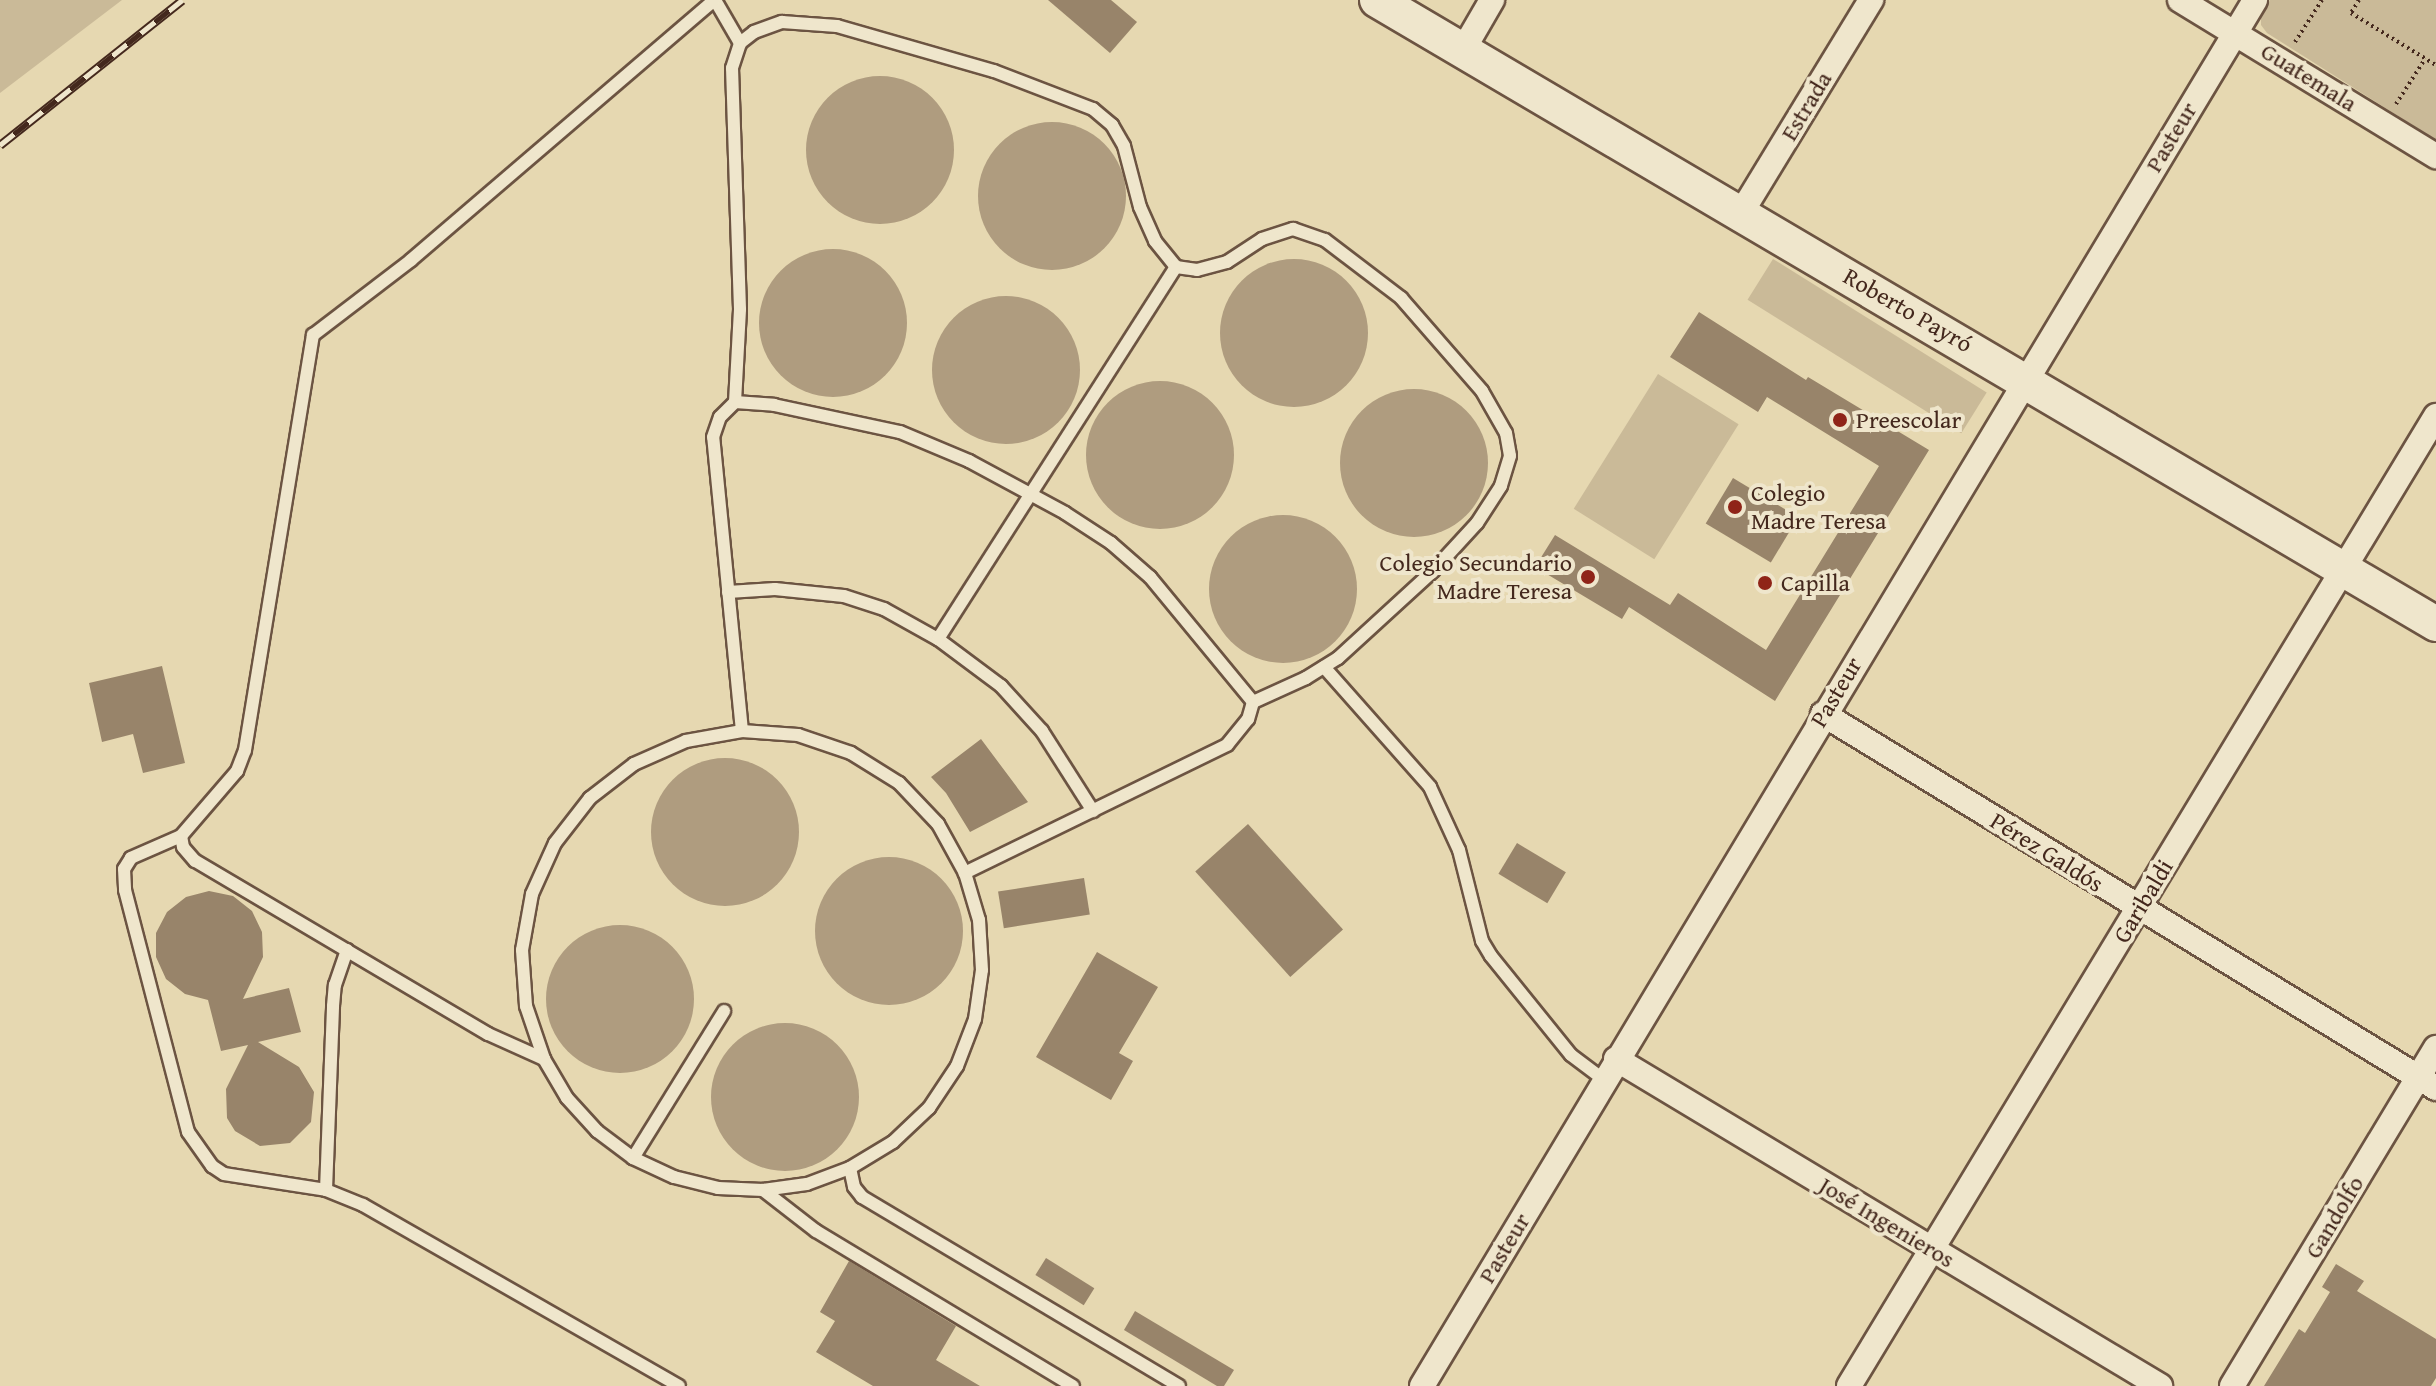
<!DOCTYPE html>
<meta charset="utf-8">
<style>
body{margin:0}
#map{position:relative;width:2436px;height:1386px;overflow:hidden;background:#e6d8b1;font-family:"Gentium Book Plus",serif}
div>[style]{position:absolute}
.green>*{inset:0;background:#caba98;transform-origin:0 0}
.water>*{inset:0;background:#af9c7f}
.round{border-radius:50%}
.building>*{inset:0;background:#98846a;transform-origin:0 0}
.path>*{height:4px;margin-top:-2px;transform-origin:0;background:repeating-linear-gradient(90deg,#44281d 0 2px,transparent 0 6px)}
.roads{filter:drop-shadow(2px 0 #6c5442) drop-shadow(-2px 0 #6c5442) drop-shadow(0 2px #6c5442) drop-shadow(0 -2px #6c5442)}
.lane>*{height:12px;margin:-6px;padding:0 6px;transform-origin:6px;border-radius:6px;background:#efe6cc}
.street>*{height:24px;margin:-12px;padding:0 12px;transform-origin:12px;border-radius:12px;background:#efe6cc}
.secondary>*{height:34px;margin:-17px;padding:0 17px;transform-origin:17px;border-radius:17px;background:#efe6cc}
.rail>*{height:9px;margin-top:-4.5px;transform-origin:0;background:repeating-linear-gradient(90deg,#efe6cc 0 18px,#44281d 0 36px);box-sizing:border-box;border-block:2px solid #44281d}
.dots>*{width:22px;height:22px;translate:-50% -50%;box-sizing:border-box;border:4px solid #efe6cc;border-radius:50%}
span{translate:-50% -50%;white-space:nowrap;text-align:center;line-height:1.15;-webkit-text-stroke:8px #efe6cc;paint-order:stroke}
.street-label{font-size:24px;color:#44281d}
.poi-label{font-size:24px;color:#44281d}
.left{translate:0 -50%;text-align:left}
.right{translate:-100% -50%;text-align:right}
</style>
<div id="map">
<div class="green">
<i style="clip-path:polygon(0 0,122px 0,0 93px)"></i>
<i style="clip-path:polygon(2270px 0,2436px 0,2436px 140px,2267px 33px,2261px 25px,2261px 15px)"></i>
<i style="left:1773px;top:259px;width:252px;height:48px;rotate:32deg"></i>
<i style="left:1658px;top:374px;width:95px;height:159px;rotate:32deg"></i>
</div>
<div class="water">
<i class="round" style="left:806px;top:76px;width:148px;height:148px"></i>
<i class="round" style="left:978px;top:122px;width:148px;height:148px"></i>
<i class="round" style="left:759px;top:249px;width:148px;height:148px"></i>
<i class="round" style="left:1220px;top:259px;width:148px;height:148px"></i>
<i class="round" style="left:932px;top:296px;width:148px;height:148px"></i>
<i class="round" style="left:1086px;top:381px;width:148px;height:148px"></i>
<i class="round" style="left:1340px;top:389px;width:148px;height:148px"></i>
<i class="round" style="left:1209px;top:515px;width:148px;height:148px"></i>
<i class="round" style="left:651px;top:758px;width:148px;height:148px"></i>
<i class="round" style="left:815px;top:857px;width:148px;height:148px"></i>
<i class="round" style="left:546px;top:925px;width:148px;height:148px"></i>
<i class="round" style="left:711px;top:1023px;width:148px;height:148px"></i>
</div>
<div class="building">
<i style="clip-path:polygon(1048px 0,1111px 0,1137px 22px,1110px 53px)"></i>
<i style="clip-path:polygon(1699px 312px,1806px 380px,1808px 377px,1929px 450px,1775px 701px,1629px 607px,1622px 619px,1535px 567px,1555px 535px,1670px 605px,1678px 593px,1766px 650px,1879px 466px,1767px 397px,1758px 412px,1670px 357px)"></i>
<i style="left:1733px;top:478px;width:76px;height:53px;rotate:31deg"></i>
<i style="clip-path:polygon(162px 666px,185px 763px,143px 773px,133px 734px,102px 742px,89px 683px)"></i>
<i style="clip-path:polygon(981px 739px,1028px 802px,970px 832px,946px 793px,931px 777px)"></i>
<i style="left:1248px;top:824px;width:142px;height:71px;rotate:48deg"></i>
<i style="left:1517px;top:843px;width:57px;height:36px;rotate:31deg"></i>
<i style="left:1084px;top:878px;width:37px;height:87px;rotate:81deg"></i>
<i style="clip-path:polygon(209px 891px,233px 896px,252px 911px,262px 932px,263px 957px,243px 999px,289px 988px,301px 1032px,258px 1042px,299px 1067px,314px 1092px,311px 1122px,290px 1143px,260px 1146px,235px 1131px,227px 1118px,226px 1089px,248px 1045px,221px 1051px,208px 1000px,185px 994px,166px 979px,156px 957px,156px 933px,167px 912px,186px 897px)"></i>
<i style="clip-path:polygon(1097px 952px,1158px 987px,1119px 1053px,1133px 1061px,1111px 1100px,1036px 1057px)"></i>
<i style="left:1046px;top:1258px;width:57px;height:20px;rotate:32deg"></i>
<i style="clip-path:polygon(849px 1261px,956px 1326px,936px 1360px,980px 1386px,873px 1386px,816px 1352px,835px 1321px,820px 1312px)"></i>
<i style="clip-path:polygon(2336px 1264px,2364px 1281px,2357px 1291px,2436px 1339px,2436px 1378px,2431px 1386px,2264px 1386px,2299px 1329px,2305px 1333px,2330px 1292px,2322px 1287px)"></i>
<i style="clip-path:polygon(1135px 1311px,1234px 1370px,1224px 1386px,1217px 1386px,1124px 1330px)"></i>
</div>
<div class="path">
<i style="left:2359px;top:0;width:15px;rotate:122deg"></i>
<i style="left:2351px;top:13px;width:100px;rotate:31.5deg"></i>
<i style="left:2295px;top:42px;width:50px;rotate:-57.3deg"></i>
<i style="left:2396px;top:104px;width:54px;rotate:-57.2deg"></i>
</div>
<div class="roads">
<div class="lane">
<i style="left:715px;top:0;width:50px;rotate:59.8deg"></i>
<i style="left:735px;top:402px;width:93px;rotate:-86.9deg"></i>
<i style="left:740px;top:309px;width:241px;rotate:-91.9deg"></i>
<i style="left:732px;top:68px;width:26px;rotate:-72deg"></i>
<i style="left:740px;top:43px;width:18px;rotate:-38deg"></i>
<i style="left:754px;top:32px;width:30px;rotate:-20deg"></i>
<i style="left:782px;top:22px;width:55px;rotate:4.2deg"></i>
<i style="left:837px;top:26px;width:163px;rotate:16deg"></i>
<i style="left:994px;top:71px;width:106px;rotate:21deg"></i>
<i style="left:1093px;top:109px;width:25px;rotate:40deg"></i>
<i style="left:1112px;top:125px;width:24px;rotate:60deg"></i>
<i style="left:1124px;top:146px;width:63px;rotate:75.3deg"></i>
<i style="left:1140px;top:207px;width:37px;rotate:66deg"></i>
<i style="left:1155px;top:241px;width:33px;rotate:51deg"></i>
<i style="left:1176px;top:267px;width:21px;rotate:8deg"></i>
<i style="left:1197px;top:270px;width:31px;rotate:-15deg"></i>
<i style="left:1227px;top:262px;width:42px;rotate:-33.3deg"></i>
<i style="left:1262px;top:239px;width:33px;rotate:-18deg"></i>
<i style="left:1293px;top:229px;width:34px;rotate:19deg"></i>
<i style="left:1325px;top:240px;width:96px;rotate:37.3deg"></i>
<i style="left:1401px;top:298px;width:123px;rotate:48.9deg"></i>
<i style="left:1482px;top:391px;width:48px;rotate:60.3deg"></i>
<i style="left:1506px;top:433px;width:23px;rotate:80deg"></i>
<i style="left:1510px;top:456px;width:31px;rotate:107deg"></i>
<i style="left:1501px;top:486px;width:44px;rotate:123deg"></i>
<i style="left:1477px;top:523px;width:65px;rotate:132.5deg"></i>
<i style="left:1433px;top:571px;width:129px;rotate:137.5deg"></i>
<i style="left:1338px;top:658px;width:38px;rotate:148deg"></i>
<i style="left:1306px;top:678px;width:58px;rotate:155.6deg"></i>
<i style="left:728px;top:592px;width:47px;rotate:-3.7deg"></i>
<i style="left:775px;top:589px;width:69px;rotate:5.8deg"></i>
<i style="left:844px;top:596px;width:42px;rotate:18deg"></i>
<i style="left:884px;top:609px;width:62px;rotate:29.1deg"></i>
<i style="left:938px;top:639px;width:79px;rotate:36.7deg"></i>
<i style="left:1001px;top:686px;width:61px;rotate:47.7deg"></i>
<i style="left:1042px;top:731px;width:95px;rotate:57.5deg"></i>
<i style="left:938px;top:639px;width:442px;rotate:-57.4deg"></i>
<i style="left:1324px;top:667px;width:160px;rotate:48.5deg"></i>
<i style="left:1430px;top:787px;width:69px;rotate:65.3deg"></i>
<i style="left:1459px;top:850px;width:94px;rotate:75.8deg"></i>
<i style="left:1482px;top:941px;width:17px;rotate:59deg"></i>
<i style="left:1491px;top:956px;width:127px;rotate:51.1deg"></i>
<i style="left:1571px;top:1055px;width:40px;rotate:37deg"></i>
<i style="left:742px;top:731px;width:295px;rotate:-95.6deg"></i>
<i style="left:713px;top:437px;width:21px;rotate:-71deg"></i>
<i style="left:720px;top:417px;width:21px;rotate:-45deg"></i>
<i style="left:735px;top:402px;width:39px;rotate:4deg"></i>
<i style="left:774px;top:405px;width:129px;rotate:12.1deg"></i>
<i style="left:900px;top:432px;width:75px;rotate:22.8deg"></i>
<i style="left:969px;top:461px;width:109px;rotate:28.4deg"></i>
<i style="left:1065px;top:513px;width:55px;rotate:33.1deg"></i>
<i style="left:1111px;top:543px;width:52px;rotate:41.1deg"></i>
<i style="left:1150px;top:577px;width:162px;rotate:50.5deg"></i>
<i style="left:1253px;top:702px;width:18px;rotate:106deg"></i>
<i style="left:1248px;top:719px;width:33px;rotate:129deg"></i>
<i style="left:1227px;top:745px;width:292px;rotate:154deg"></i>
<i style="left:181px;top:836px;width:55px;rotate:156.3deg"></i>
<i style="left:131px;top:858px;width:13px;rotate:122deg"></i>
<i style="left:124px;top:869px;width:21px;rotate:87deg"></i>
<i style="left:125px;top:890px;width:250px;rotate:75.4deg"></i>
<i style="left:188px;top:1132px;width:42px;rotate:54.8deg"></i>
<i style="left:212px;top:1166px;width:14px;rotate:34deg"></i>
<i style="left:224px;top:1174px;width:103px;rotate:8.9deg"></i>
<i style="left:326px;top:1190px;width:40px;rotate:22deg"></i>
<i style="left:363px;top:1205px;width:364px;rotate:29.8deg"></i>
<i style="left:544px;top:1059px;width:61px;rotate:-155.9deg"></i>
<i style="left:488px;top:1034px;width:340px;rotate:-149.4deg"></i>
<i style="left:195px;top:861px;width:18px;rotate:-131deg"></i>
<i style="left:183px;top:847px;width:11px;rotate:-100deg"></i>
<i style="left:181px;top:836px;width:86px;rotate:-49.3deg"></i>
<i style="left:237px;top:771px;width:22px;rotate:-69deg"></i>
<i style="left:245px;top:750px;width:421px;rotate:-80.7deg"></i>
<i style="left:313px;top:335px;width:123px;rotate:-37.4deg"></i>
<i style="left:411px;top:260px;width:399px;rotate:-40.6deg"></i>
<i style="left:633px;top:1158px;width:173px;rotate:-58.2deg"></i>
<i style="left:850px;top:1168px;width:19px;rotate:78deg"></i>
<i style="left:854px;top:1187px;width:13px;rotate:51deg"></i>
<i style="left:862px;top:1197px;width:369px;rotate:30.8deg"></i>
<i style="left:326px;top:1190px;width:184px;rotate:-87.8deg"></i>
<i style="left:333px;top:1006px;width:21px;rotate:-85deg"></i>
<i style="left:335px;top:985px;width:37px;rotate:-71deg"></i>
<i style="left:763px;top:1190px;width:44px;rotate:-7.8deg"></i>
<i style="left:807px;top:1184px;width:46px;rotate:-20.4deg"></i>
<i style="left:850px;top:1168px;width:50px;rotate:-31.2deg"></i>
<i style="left:893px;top:1142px;width:50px;rotate:-43.4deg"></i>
<i style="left:929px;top:1108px;width:50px;rotate:-56.3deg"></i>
<i style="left:957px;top:1066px;width:50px;rotate:-69deg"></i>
<i style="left:975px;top:1019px;width:49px;rotate:-81.9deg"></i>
<i style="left:982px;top:970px;width:50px;rotate:-93.4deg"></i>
<i style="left:979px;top:920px;width:49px;rotate:-106.6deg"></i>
<i style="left:965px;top:873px;width:56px;rotate:-118.9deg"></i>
<i style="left:938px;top:824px;width:57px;rotate:-133.6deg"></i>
<i style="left:899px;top:783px;width:57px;rotate:-148deg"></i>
<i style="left:851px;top:753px;width:56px;rotate:-161.2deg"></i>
<i style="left:798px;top:735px;width:56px;rotate:-175.9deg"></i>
<i style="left:742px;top:731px;width:57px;rotate:169.9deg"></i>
<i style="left:686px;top:741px;width:57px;rotate:156.1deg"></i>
<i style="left:634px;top:764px;width:56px;rotate:142.3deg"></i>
<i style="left:590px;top:798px;width:57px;rotate:127.9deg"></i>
<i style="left:555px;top:843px;width:56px;rotate:114.3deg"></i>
<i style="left:532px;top:894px;width:57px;rotate:100.1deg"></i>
<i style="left:522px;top:950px;width:56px;rotate:85.9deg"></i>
<i style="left:526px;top:1006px;width:56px;rotate:71.2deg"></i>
<i style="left:544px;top:1059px;width:45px;rotate:59.5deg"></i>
<i style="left:567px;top:1098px;width:45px;rotate:47.7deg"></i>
<i style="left:597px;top:1131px;width:45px;rotate:36.9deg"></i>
<i style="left:633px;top:1158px;width:45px;rotate:24.9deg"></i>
<i style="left:674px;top:1177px;width:45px;rotate:14deg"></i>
<i style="left:718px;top:1188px;width:45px;rotate:2.5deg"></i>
<i style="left:763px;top:1190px;width:67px;rotate:37.7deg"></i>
<i style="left:816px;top:1231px;width:300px;rotate:31.1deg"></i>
</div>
<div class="street">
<i style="left:2180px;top:0;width:300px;rotate:31.4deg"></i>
<i style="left:1463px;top:50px;width:58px;rotate:-59.9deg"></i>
<i style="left:1741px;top:213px;width:250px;rotate:-58.6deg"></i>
<i style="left:1823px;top:714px;width:718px;rotate:31.39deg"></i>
<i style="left:1616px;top:1059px;width:635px;rotate:31.01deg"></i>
<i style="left:1422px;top:1386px;width:1617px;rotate:-58.99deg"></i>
<i style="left:1849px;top:1386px;width:1134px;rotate:-58.82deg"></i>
<i style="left:2232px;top:1386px;width:395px;rotate:-58.9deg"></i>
</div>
<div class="secondary">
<i style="left:1377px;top:0;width:1229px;rotate:30.51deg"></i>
</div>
</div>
<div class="rail">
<i style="left:0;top:145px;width:233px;rotate:-38.5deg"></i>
</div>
<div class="dots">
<i style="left:1840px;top:420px;background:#8f2418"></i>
<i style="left:1735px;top:507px;background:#8f2418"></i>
<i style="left:1588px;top:577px;background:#8f2418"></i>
<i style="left:1765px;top:583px;background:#8f2418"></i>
</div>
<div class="street-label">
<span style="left:2309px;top:77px;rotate:32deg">Guatemala</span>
<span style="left:1806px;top:106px;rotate:-59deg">Estrada</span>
<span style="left:2171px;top:137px;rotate:-59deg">Pasteur</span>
<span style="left:1908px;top:310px;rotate:30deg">Roberto Payró</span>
<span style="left:1836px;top:692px;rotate:-59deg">Pasteur</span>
<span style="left:2047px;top:852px;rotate:32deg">Pérez Galdós</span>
<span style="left:2143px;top:901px;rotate:-59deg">Garibaldi</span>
<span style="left:2334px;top:1217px;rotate:-59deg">Gandolfo</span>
<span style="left:1887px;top:1222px;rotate:31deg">José Ingenieros</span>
<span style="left:1504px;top:1248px;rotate:-59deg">Pasteur</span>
</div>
<div class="poi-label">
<span class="left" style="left:1856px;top:420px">Preescolar</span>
<span class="left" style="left:1751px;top:507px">Colegio<br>Madre Teresa</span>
<span class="right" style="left:1572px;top:577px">Colegio Secundario<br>Madre Teresa</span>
<span class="left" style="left:1781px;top:583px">Capilla</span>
</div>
</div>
